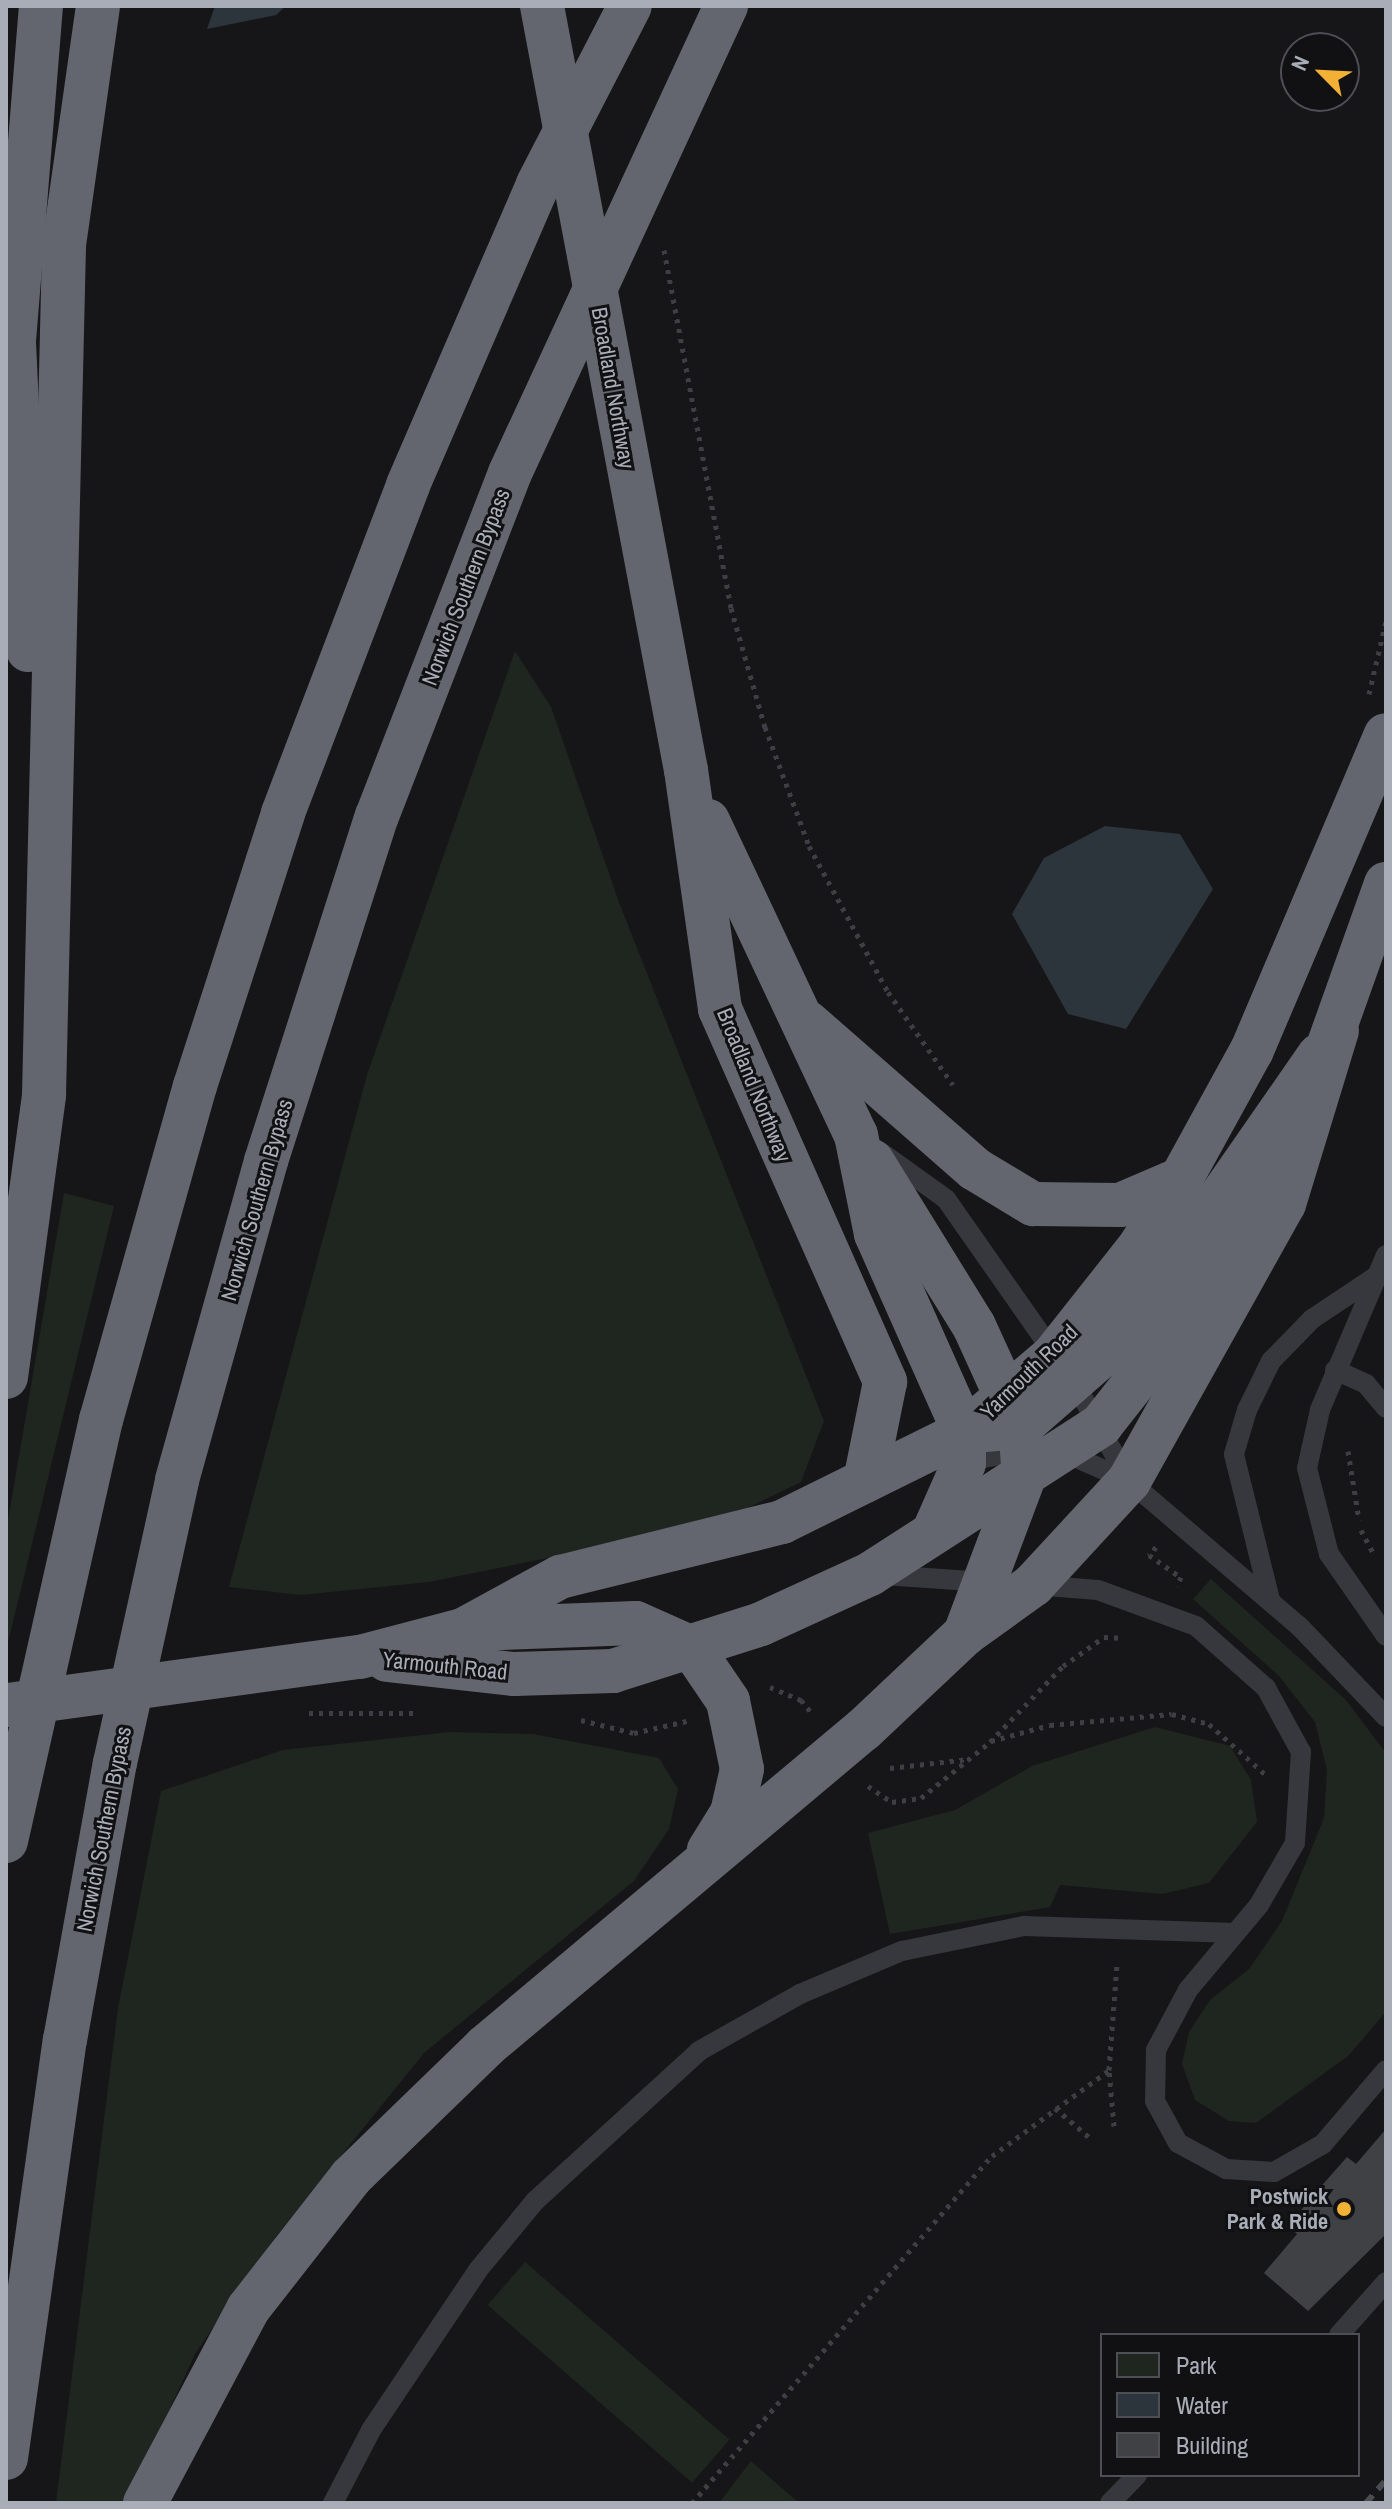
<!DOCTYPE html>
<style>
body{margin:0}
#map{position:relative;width:1392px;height:2509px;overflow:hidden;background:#161618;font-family:"Archivo Narrow",sans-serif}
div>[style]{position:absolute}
.green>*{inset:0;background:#1e261f;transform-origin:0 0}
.water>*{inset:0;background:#2c353c}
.building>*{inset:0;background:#404145}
.path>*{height:5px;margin-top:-2.5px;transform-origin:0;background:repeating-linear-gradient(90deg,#3d3f44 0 4px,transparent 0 10px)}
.lane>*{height:20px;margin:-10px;padding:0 10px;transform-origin:10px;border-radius:10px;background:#37383d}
.highway>*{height:44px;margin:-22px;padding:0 22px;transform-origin:22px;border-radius:22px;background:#63666e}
.rail>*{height:6px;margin-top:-3px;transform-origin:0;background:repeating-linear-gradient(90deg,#4a4c52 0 10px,transparent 0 18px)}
.dots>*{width:22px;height:22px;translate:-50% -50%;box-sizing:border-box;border:4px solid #111113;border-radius:50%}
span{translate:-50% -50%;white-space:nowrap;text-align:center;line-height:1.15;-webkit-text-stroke:6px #111113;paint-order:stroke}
.street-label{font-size:22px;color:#a8adb8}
.poi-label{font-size:22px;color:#a8adb8;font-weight:700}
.right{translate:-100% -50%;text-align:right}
.frame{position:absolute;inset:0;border:8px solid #a8adb8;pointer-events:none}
.legend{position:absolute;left:1100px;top:2333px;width:260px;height:144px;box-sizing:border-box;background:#111113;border:2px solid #4d4f55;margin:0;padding:10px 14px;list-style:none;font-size:24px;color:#a8adb8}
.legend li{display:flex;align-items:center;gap:16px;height:40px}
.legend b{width:40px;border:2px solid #4d4f55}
.north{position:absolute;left:1280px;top:32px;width:80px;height:80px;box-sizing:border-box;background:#111113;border:2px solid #4d4f55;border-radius:50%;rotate:294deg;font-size:22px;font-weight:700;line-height:32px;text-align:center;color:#a8adb8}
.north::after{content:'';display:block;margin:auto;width:28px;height:36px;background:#f2b134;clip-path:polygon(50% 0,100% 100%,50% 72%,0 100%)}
</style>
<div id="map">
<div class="green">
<i style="clip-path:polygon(515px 651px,551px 707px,620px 905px,824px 1421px,801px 1482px,712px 1525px,429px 1582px,301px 1595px,229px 1587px,367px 1075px)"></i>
<i style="clip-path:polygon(64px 1193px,114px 1206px,6px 1651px,6px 1532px)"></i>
<i style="clip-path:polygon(1211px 1579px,1346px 1700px,1386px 1753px,1386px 2012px,1348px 2056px,1256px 2123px,1229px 2121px,1195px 2100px,1182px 2064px,1189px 2032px,1210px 2000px,1249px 1969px,1282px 1921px,1324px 1818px,1327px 1770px,1315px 1722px,1279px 1676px,1193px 1599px)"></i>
<i style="clip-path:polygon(1155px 1727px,1230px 1746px,1251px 1780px,1257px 1822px,1209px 1883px,1162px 1894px,1060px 1885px,1050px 1907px,890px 1934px,868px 1833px,955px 1810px,1032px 1766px)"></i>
<i style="clip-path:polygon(450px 1732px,533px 1734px,659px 1758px,678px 1789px,669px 1829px,634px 1881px,424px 2053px,277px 2235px,195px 2354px,127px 2503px,56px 2503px,118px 2008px,161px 1791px,283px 1750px)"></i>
<i style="left:525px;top:2262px;width:271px;height:57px;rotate:41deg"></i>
<i style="clip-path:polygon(751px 2461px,799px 2503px,719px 2503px)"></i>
</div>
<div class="water">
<i style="clip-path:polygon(215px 6px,286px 6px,276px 15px,207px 29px)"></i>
<i style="clip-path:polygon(1105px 826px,1180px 834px,1213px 889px,1126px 1029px,1068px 1014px,1012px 914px,1044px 858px)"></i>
</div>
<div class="building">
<i style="clip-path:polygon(1386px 2129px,1386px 2234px,1308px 2311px,1264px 2273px,1297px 2234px,1288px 2226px,1317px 2191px,1347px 2157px,1356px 2164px)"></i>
</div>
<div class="path">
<i style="left:664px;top:250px;width:364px;rotate:79.4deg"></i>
<i style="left:731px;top:608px;width:124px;rotate:74.1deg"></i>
<i style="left:765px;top:727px;width:127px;rotate:69.7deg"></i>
<i style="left:809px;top:846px;width:166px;rotate:61.6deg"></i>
<i style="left:888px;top:992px;width:113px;rotate:55deg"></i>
<i style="left:1369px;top:694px;width:75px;rotate:-76.9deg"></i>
<i style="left:1348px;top:1451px;width:70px;rotate:80.9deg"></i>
<i style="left:1361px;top:1530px;width:26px;rotate:62deg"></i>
<i style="left:1156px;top:1547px;width:11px;rotate:131deg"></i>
<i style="left:1149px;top:1555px;width:39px;rotate:35deg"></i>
<i style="left:1181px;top:1577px;width:10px;rotate:114deg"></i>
<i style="left:770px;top:1687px;width:34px;rotate:23deg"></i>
<i style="left:801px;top:1700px;width:19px;rotate:51deg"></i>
<i style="left:309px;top:1713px;width:110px"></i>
<i style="left:581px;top:1720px;width:55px;rotate:13.8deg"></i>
<i style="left:634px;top:1733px;width:54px;rotate:-12.8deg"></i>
<i style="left:991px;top:1741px;width:61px;rotate:-15.2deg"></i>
<i style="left:1050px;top:1725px;width:122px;rotate:-5.2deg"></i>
<i style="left:1172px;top:1714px;width:38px;rotate:15deg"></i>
<i style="left:1209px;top:1724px;width:75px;rotate:41.8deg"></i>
<i style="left:890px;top:1768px;width:79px;rotate:-6.6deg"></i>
<i style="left:868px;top:1786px;width:29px;rotate:34deg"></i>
<i style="left:892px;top:1802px;width:29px;rotate:-8deg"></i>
<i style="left:921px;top:1798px;width:89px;rotate:-39.1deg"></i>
<i style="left:990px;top:1742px;width:105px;rotate:-46.2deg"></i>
<i style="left:1063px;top:1666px;width:50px;rotate:-35.3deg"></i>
<i style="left:1104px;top:1637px;width:20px;rotate:3deg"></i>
<i style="left:1055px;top:2108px;width:46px;rotate:40.6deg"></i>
<i style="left:1114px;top:2126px;width:56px;rotate:-95.1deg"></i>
<i style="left:1109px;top:2070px;width:107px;rotate:-85.7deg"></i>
<i style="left:692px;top:2503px;width:459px;rotate:-49.2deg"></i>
<i style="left:992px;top:2156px;width:145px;rotate:-36.3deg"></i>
</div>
<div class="lane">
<i style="left:882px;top:1153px;width:79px;rotate:35.7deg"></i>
<i style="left:946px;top:1199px;width:223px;rotate:55deg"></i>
<i style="left:1074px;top:1382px;width:113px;rotate:60.9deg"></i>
<i style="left:1386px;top:1255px;width:168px;rotate:113.1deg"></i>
<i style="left:1320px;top:1410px;width:59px;rotate:102.6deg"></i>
<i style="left:1307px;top:1468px;width:89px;rotate:75.7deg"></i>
<i style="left:1329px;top:1554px;width:100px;rotate:55.2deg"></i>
<i style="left:1335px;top:1370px;width:34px;rotate:24deg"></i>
<i style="left:1366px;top:1384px;width:31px;rotate:50deg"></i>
<i style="left:1061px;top:1451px;width:74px;rotate:23.8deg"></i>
<i style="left:1129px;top:1481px;width:223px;rotate:40.5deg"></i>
<i style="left:1299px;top:1626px;width:126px;rotate:46.3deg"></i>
<i style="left:959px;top:1463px;width:67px;rotate:-11.1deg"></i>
<i style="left:883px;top:1575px;width:103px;rotate:3.9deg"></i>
<i style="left:1034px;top:1585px;width:64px;rotate:4.5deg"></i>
<i style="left:1098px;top:1590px;width:104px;rotate:20.2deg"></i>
<i style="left:1196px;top:1626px;width:94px;rotate:41.5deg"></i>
<i style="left:1266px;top:1688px;width:73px;rotate:61.3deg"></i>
<i style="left:1301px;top:1752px;width:91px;rotate:93.8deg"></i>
<i style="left:1295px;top:1843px;width:72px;rotate:120.1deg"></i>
<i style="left:1259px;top:1905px;width:111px;rotate:129.9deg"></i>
<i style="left:1188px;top:1990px;width:68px;rotate:118.1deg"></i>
<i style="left:1156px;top:2050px;width:51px;rotate:91.1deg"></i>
<i style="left:1155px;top:2101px;width:48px;rotate:61.3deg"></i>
<i style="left:1178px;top:2143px;width:55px;rotate:28.4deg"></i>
<i style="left:1226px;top:2169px;width:48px;rotate:3.6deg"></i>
<i style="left:1274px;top:2172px;width:56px;rotate:-29.7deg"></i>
<i style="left:1323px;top:2144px;width:97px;rotate:-49.6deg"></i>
<i style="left:1270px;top:1600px;width:150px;rotate:-103.9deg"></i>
<i style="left:1234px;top:1454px;width:46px;rotate:-73.5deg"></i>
<i style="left:1247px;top:1410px;width:55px;rotate:-63.9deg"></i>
<i style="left:1271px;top:1361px;width:59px;rotate:-45.7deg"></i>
<i style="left:1312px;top:1319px;width:76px;rotate:-33.7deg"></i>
<i style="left:1339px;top:2335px;width:71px;rotate:-48.4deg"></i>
<i style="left:333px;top:2503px;width:82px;rotate:-62.5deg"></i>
<i style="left:371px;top:2430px;width:192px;rotate:-56.2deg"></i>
<i style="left:478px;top:2270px;width:89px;rotate:-50.4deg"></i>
<i style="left:535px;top:2201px;width:222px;rotate:-42.4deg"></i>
<i style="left:699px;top:2051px;width:116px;rotate:-29.4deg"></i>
<i style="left:800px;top:1994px;width:111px;rotate:-22.9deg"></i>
<i style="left:902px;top:1951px;width:125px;rotate:-11.6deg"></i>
<i style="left:1024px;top:1926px;width:211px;rotate:1.9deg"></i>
<i style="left:1110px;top:2503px;width:39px;rotate:-46deg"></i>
</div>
<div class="highway">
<i style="left:542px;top:6px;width:777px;rotate:79.33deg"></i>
<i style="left:686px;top:770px;width:241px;rotate:81.9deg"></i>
<i style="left:720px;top:1009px;width:408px;rotate:66.1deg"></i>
<i style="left:885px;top:1382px;width:101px;rotate:101.4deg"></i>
<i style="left:28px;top:650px;width:309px;rotate:-92.6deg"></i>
<i style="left:14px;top:341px;width:336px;rotate:-85.4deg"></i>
<i style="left:708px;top:821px;width:347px;rotate:64.8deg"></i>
<i style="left:856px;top:1135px;width:101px;rotate:78.6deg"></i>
<i style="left:876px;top:1234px;width:217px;rotate:66deg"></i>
<i style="left:964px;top:1432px;width:31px;rotate:90deg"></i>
<i style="left:964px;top:1463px;width:74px;rotate:113.8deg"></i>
<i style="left:807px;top:1022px;width:223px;rotate:41.2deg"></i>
<i style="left:975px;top:1169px;width:68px;rotate:31.1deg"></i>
<i style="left:1033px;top:1204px;width:87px;rotate:0.7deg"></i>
<i style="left:1120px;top:1205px;width:66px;rotate:-23.1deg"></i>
<i style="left:1324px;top:1058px;width:185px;rotate:-70.4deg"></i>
<i style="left:872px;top:1161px;width:194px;rotate:58.3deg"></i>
<i style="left:974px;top:1326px;width:111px;rotate:65.5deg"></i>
<i style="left:1020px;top:1427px;width:50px;rotate:85.4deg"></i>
<i style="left:1024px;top:1477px;width:168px;rotate:110.6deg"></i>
<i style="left:6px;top:1377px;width:285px;rotate:-82.3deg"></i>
<i style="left:44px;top:1095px;width:850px;rotate:-88.65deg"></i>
<i style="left:64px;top:245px;width:241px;rotate:-81.9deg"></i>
<i style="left:985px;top:1430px;width:35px;rotate:-5deg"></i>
<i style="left:1020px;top:1427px;width:138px;rotate:-41.2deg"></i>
<i style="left:1124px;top:1336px;width:342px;rotate:-55.2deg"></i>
<i style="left:474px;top:1629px;width:162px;rotate:-2.1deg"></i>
<i style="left:636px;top:1623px;width:61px;rotate:24.1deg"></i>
<i style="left:692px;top:1648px;width:64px;rotate:55.8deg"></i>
<i style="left:728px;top:1701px;width:69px;rotate:78.4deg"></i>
<i style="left:742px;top:1769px;width:45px;rotate:102.8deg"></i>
<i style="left:732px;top:1813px;width:44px;rotate:121.9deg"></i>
<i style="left:387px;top:1660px;width:128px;rotate:6.3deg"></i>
<i style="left:514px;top:1674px;width:99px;rotate:-1.7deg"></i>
<i style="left:613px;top:1671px;width:155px;rotate:-17.6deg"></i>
<i style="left:761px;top:1624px;width:120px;rotate:-24.6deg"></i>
<i style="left:870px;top:1574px;width:275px;rotate:-32.8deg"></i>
<i style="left:1101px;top:1425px;width:84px;rotate:-51.8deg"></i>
<i style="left:1153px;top:1359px;width:218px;rotate:-58.5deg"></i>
<i style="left:8px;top:1705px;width:355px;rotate:-7.8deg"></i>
<i style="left:360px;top:1657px;width:106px;rotate:-14.7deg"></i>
<i style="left:463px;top:1630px;width:111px;rotate:-28.7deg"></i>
<i style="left:560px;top:1577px;width:229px;rotate:-13.9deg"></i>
<i style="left:782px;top:1522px;width:203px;rotate:-26.3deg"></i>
<i style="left:964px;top:1432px;width:118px;rotate:-40.5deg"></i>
<i style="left:1054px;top:1355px;width:139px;rotate:-51.7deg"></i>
<i style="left:1140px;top:1246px;width:79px;rotate:-58.5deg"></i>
<i style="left:1181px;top:1179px;width:147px;rotate:-61.2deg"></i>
<i style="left:1252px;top:1050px;width:342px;rotate:-67deg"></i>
<i style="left:6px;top:1841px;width:432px;rotate:-77.3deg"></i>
<i style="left:101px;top:1420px;width:347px;rotate:-74.3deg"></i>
<i style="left:195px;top:1086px;width:287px;rotate:-72.1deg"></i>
<i style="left:283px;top:813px;width:351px;rotate:-69.1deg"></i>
<i style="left:408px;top:485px;width:328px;rotate:-66.6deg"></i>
<i style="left:538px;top:184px;width:200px;rotate:-62.7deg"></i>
<i style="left:6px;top:2458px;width:422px;rotate:-82deg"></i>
<i style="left:65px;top:2040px;width:281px;rotate:-79.8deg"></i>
<i style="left:115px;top:1763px;width:290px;rotate:-77.6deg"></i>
<i style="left:177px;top:1480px;width:331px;rotate:-74.4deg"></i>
<i style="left:266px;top:1161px;width:362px;rotate:-72.2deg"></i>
<i style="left:377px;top:816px;width:368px;rotate:-68.8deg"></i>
<i style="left:510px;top:473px;width:515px;rotate:-65.18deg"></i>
<i style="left:145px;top:2503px;width:220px;rotate:-62deg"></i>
<i style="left:248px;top:2309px;width:167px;rotate:-52deg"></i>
<i style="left:351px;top:2177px;width:188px;rotate:-44.1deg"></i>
<i style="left:486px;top:2046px;width:492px;rotate:-40deg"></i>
<i style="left:863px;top:1730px;width:140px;rotate:-43.3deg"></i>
<i style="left:965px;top:1634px;width:84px;rotate:-35.8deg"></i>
<i style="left:1033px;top:1585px;width:142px;rotate:-47.3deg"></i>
<i style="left:1129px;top:1481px;width:317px;rotate:-60.8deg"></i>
<i style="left:1284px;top:1204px;width:181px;rotate:-73deg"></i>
</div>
<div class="rail">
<i style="left:1366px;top:2503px;width:30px;rotate:-49deg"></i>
</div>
<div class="dots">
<i style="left:1344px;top:2209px;background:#f2b134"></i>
</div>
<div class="street-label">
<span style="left:613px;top:388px;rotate:80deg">Broadland Northway</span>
<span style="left:466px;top:587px;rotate:-69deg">Norwich Southern Bypass</span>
<span style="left:754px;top:1085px;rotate:68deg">Broadland Northway</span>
<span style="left:257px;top:1200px;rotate:-74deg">Norwich Southern Bypass</span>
<span style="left:1029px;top:1372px;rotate:-44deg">Yarmouth Road</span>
<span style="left:445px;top:1666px;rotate:6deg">Yarmouth Road</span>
<span style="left:104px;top:1829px;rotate:-79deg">Norwich Southern Bypass</span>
</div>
<div class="poi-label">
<span class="right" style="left:1328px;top:2209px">Postwick<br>Park &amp; Ride</span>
</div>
<div class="frame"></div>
<ul class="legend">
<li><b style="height:22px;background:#1e261f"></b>Park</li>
<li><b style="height:22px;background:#2c353c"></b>Water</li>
<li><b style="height:22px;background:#404145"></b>Building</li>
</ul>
<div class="north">N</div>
</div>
